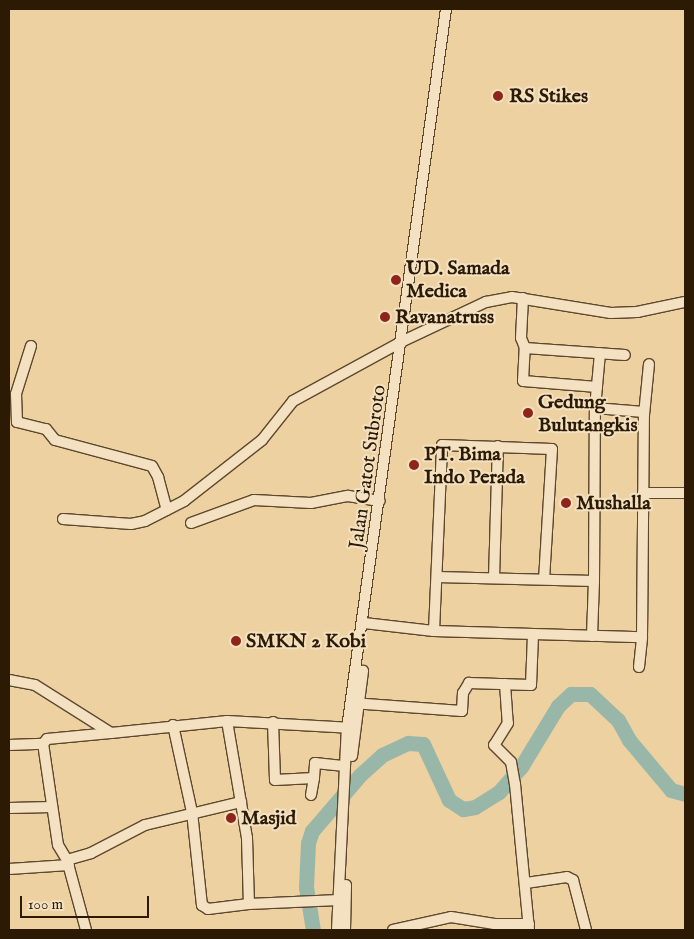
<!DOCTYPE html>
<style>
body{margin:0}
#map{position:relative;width:694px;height:939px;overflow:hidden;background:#edd1a1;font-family:"IM FELL English",serif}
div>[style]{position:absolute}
.river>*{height:15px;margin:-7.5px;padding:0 7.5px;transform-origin:7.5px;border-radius:7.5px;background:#99b7a8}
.roads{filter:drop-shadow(1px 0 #5d482c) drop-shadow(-1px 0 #5d482c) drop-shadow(0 1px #5d482c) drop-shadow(0 -1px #5d482c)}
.minor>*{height:10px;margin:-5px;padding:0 5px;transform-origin:5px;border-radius:5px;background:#f3e1c2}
.dots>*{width:14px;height:14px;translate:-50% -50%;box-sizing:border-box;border:2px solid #f3e1c2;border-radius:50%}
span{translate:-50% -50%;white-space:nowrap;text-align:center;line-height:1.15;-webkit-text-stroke:4px #f3e1c2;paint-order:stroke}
.poi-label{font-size:20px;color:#2d1a05;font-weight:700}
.left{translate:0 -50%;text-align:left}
.street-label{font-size:20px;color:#2d1a05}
.frame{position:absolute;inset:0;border:10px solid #2d1a05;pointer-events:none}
.scale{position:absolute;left:20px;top:896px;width:129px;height:22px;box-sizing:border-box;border:2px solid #2d1a05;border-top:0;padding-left:6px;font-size:15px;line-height:18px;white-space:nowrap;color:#2d1a05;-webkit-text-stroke:4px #f3e1c2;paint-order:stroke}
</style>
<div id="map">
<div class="river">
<i style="left:313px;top:930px;width:44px;rotate:-99.2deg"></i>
<i style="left:306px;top:887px;width:44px;rotate:-87.4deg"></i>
<i style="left:308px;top:843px;width:13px;rotate:-72deg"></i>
<i style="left:312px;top:831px;width:74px;rotate:-49.4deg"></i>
<i style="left:360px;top:775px;width:30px;rotate:-42deg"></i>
<i style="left:382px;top:755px;width:29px;rotate:-25deg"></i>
<i style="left:408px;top:743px;width:15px;rotate:4deg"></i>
<i style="left:423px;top:744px;width:62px;rotate:65.1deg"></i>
<i style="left:449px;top:800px;width:17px;rotate:33deg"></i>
<i style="left:463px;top:809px;width:12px;rotate:-9deg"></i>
<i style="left:475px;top:807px;width:28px;rotate:-32deg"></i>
<i style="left:499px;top:792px;width:33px;rotate:-49deg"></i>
<i style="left:521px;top:767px;width:71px;rotate:-58.8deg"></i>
<i style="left:558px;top:706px;width:18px;rotate:-43deg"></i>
<i style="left:571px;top:694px;width:19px"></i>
<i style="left:590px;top:694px;width:38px;rotate:43deg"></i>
<i style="left:618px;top:720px;width:23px;rotate:61deg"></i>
<i style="left:629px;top:740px;width:65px;rotate:50deg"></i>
<i style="left:671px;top:790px;width:15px;rotate:16deg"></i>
</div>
<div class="roads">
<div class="minor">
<i style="left:523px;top:298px;width:40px;rotate:92.9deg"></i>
<i style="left:521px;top:338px;width:11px;rotate:68deg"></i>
<i style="left:31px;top:346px;width:50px;rotate:107.4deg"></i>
<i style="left:16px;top:394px;width:28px;rotate:88deg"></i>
<i style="left:17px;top:422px;width:30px;rotate:14deg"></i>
<i style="left:46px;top:429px;width:14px;rotate:51deg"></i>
<i style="left:55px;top:440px;width:100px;rotate:15deg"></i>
<i style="left:152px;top:466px;width:13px;rotate:61deg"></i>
<i style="left:158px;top:477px;width:34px;rotate:75deg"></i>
<i style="left:597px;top:387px;width:74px;rotate:-175.4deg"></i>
<i style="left:523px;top:381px;width:33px;rotate:-87deg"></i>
<i style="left:525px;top:348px;width:100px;rotate:4deg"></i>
<i style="left:595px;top:408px;width:49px;rotate:4.7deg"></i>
<i style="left:643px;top:493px;width:42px"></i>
<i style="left:63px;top:519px;width:68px;rotate:4.2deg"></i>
<i style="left:131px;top:524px;width:14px;rotate:-12deg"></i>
<i style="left:145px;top:521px;width:44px;rotate:-27.1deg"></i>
<i style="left:184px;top:501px;width:99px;rotate:-38deg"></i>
<i style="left:262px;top:440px;width:50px;rotate:-51.5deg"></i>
<i style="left:293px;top:401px;width:125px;rotate:-28.6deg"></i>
<i style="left:403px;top:341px;width:92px;rotate:-25.2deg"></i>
<i style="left:486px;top:302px;width:26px;rotate:-11deg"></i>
<i style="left:512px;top:297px;width:100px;rotate:9.2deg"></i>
<i style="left:611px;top:313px;width:26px;rotate:-2deg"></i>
<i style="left:637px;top:312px;width:49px;rotate:-11.8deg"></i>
<i style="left:191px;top:523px;width:67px;rotate:-20.1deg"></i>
<i style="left:254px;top:500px;width:57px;rotate:3deg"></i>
<i style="left:311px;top:503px;width:38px;rotate:-11deg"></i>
<i style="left:348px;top:496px;width:32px;rotate:9deg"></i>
<i style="left:437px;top:577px;width:157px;rotate:1.5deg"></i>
<i style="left:594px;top:581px;width:55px;rotate:92.1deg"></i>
<i style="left:494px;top:578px;width:132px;rotate:-88.3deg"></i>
<i style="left:594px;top:581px;width:173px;rotate:-89.7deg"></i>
<i style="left:595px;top:408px;width:55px;rotate:-84.8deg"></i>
<i style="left:364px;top:623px;width:70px;rotate:6.5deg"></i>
<i style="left:434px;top:631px;width:208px;rotate:1.7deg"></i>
<i style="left:642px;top:637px;width:222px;rotate:-89.5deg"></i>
<i style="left:644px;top:415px;width:51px;rotate:-84.4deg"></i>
<i style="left:434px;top:631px;width:186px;rotate:-87.5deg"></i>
<i style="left:442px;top:445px;width:110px;rotate:2.1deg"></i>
<i style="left:552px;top:449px;width:129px;rotate:93.5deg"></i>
<i style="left:639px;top:667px;width:30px;rotate:-84deg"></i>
<i style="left:9px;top:680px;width:26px;rotate:11deg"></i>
<i style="left:35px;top:685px;width:90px;rotate:32.3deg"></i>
<i style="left:111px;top:733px;width:117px;rotate:-5.9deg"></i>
<i style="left:227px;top:721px;width:126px;rotate:3.2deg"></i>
<i style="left:505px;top:684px;width:39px;rotate:86deg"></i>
<i style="left:508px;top:723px;width:26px;rotate:122deg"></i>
<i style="left:494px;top:745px;width:24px;rotate:45deg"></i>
<i style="left:511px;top:762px;width:22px;rotate:80deg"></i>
<i style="left:515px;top:784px;width:147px;rotate:84.5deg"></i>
<i style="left:352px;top:703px;width:110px;rotate:4.2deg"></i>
<i style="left:462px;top:711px;width:18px;rotate:-87deg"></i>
<i style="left:463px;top:693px;width:12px;rotate:-59deg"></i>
<i style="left:469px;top:683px;width:62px;rotate:1.8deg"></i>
<i style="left:531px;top:685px;width:50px;rotate:-87.7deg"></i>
<i style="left:227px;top:721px;width:119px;rotate:80.3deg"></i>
<i style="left:247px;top:838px;width:66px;rotate:88.3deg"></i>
<i style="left:273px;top:722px;width:58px;rotate:88deg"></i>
<i style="left:275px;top:780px;width:39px;rotate:-3deg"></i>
<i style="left:314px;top:778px;width:15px;rotate:-86deg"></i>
<i style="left:315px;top:763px;width:30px;rotate:6deg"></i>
<i style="left:173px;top:725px;width:89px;rotate:77.7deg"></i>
<i style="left:192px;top:812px;width:94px;rotate:83.9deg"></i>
<i style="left:202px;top:905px;width:7px;rotate:34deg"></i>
<i style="left:208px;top:909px;width:41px;rotate:-7deg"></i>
<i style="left:249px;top:904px;width:90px;rotate:-2.5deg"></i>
<i style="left:9px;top:745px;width:34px;rotate:-2deg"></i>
<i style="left:352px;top:756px;width:86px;rotate:-82.6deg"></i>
<i style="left:311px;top:795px;width:17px;rotate:-80deg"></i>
<i style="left:9px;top:808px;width:43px;rotate:-1.3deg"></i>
<i style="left:67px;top:860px;width:25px;rotate:-16deg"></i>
<i style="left:91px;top:853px;width:61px;rotate:-27.4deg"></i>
<i style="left:145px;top:825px;width:99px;rotate:-13.5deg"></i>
<i style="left:9px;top:869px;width:60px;rotate:-3.8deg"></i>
<i style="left:526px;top:883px;width:41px;rotate:-8.3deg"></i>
<i style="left:567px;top:877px;width:7px;rotate:27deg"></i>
<i style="left:573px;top:880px;width:52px;rotate:75.4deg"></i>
<i style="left:86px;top:930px;width:73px;rotate:-105.2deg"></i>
<i style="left:67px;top:860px;width:17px;rotate:-121deg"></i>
<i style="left:58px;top:845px;width:102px;rotate:-98.4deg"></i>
<i style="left:43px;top:744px;width:6px;rotate:-51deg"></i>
<i style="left:47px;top:739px;width:64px;rotate:-5.4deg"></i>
<i style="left:337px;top:930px;width:202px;rotate:-87.2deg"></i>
<i style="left:347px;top:728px;width:726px;rotate:-82.16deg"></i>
<i style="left:345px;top:930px;width:45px;rotate:-88.7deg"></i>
<i style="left:393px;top:930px;width:59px;rotate:-12.6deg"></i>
<i style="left:451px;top:917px;width:44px;rotate:9.2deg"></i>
<i style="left:494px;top:924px;width:35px"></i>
</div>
</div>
<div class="dots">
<i style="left:498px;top:96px;background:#8f2418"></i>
<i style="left:396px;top:280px;background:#8f2418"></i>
<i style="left:385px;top:317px;background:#8f2418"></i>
<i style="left:528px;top:413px;background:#8f2418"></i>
<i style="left:414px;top:465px;background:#8f2418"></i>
<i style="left:566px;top:503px;background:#8f2418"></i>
<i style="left:236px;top:641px;background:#8f2418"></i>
<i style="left:231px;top:818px;background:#8f2418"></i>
</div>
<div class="poi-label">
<span class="left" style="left:509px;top:96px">RS Stikes</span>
<span class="left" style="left:406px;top:280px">UD. Samada<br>Medica</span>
<span class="left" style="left:395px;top:317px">Ravanatruss</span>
<span class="left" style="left:538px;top:414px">Gedung<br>Bulutangkis</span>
<span class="left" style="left:424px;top:466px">PT. Bima<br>Indo Perada</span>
<span class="left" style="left:576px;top:503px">Mushalla</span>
<span class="left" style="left:246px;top:641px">SMKN 2 Kobi</span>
<span class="left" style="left:241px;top:818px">Masjid</span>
</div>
<div class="street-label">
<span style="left:368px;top:467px;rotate:-82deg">Jalan Gatot Subroto</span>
</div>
<div class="frame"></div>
<div class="scale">100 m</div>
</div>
